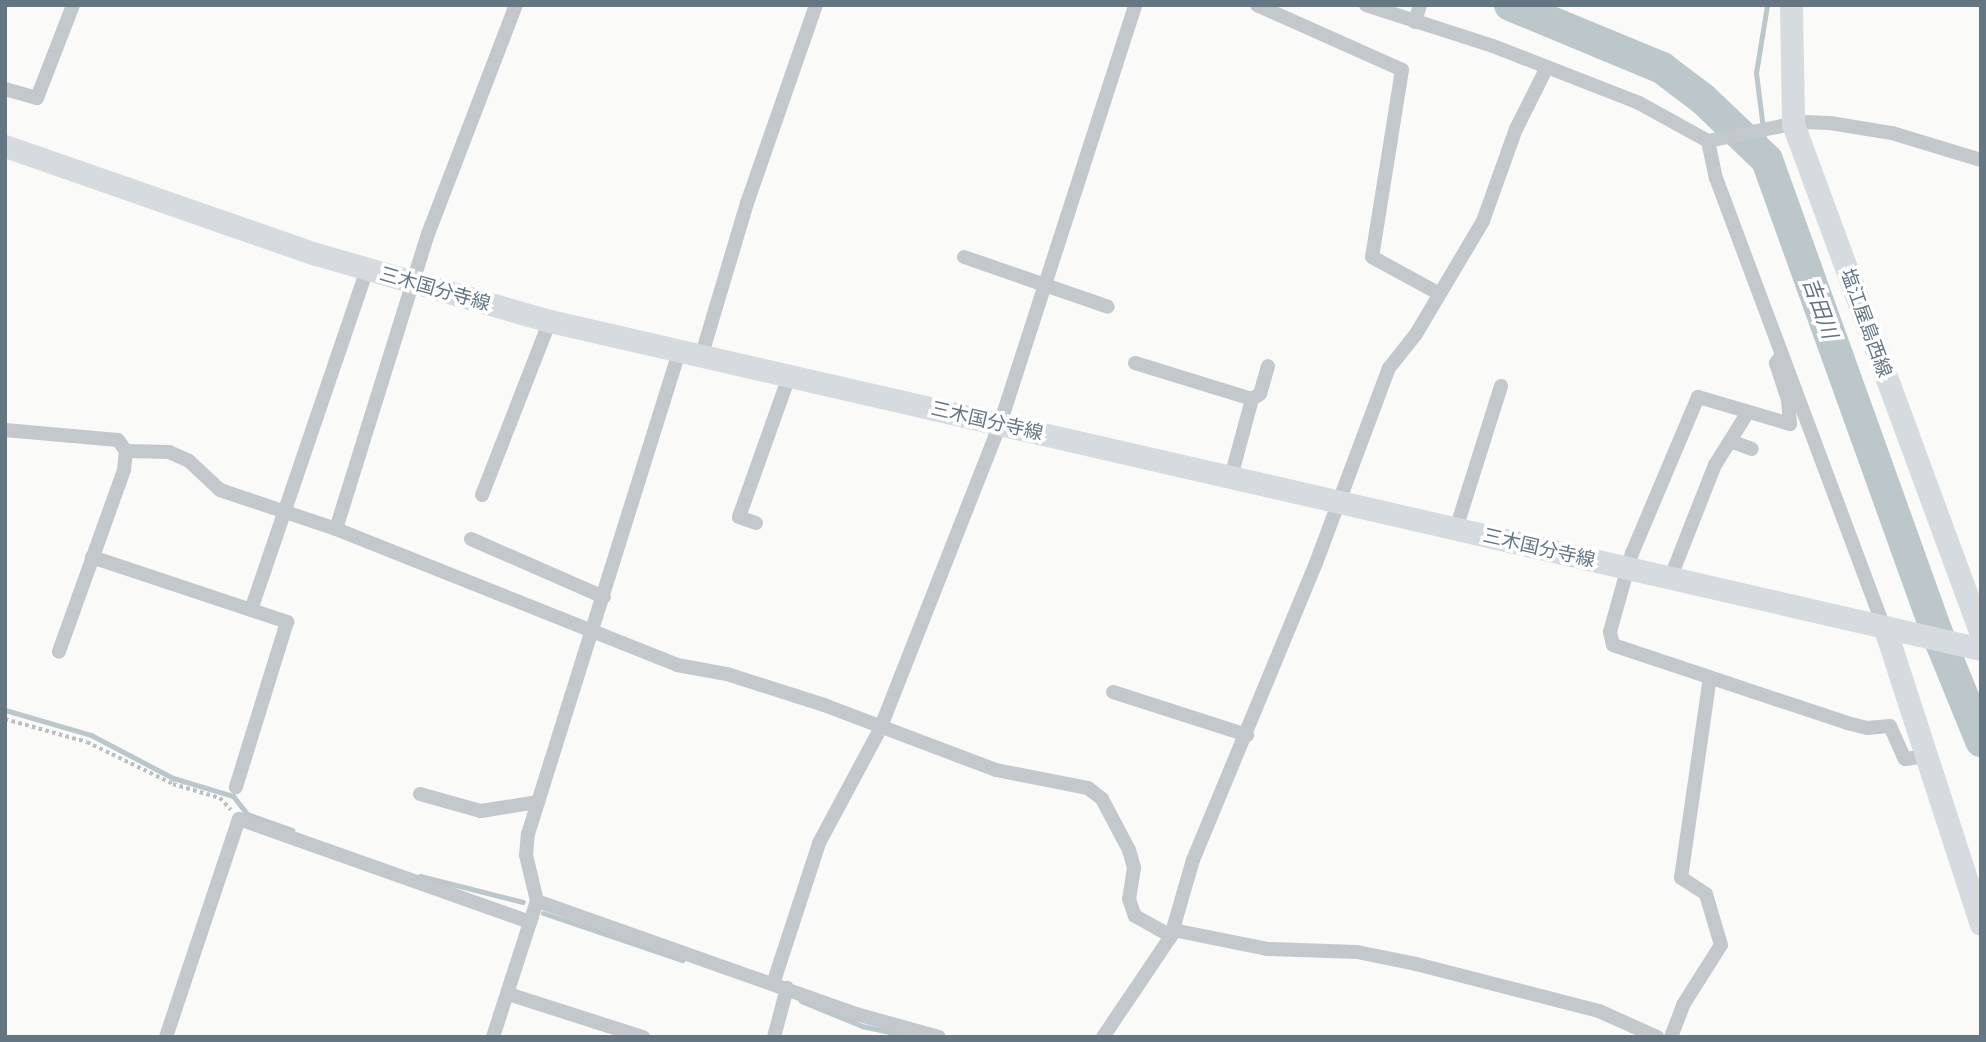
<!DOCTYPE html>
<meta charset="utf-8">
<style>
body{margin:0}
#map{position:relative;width:1986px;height:1042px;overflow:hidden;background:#fafaf8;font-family:"DM Sans","Noto Sans JP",sans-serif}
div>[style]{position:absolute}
.stream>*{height:5px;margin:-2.5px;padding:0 2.5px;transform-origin:2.5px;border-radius:2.5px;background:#bbc7cb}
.river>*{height:32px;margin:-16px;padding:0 16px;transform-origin:16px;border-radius:16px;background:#bbc7cb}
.path>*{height:3.5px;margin-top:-1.75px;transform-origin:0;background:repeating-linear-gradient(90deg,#bbbfc2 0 3.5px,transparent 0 7px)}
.street>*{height:14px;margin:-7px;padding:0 7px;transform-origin:7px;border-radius:7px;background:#c3c8cc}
.primary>*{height:23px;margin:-11.5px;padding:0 11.5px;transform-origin:11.5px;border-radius:11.5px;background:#d6dbdf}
span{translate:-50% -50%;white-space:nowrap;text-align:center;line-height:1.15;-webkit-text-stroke:7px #fff;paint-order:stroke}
.street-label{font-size:19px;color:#657683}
.water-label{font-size:21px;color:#60757c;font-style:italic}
.frame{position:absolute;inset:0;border:7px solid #657683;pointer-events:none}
</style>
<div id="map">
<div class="stream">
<i style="left:1767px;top:160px;width:88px;rotate:-97.2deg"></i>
<i style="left:1756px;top:73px;width:69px;rotate:-80.8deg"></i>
<i style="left:5px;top:710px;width:90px;rotate:16.2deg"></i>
<i style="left:91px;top:735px;width:93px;rotate:27.7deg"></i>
<i style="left:173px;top:778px;width:63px;rotate:16.7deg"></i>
<i style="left:233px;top:796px;width:23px;rotate:52deg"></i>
<i style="left:247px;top:814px;width:48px;rotate:19.6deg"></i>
<i style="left:420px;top:876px;width:106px;rotate:14.2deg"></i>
<i style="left:543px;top:913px;width:147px;rotate:18.7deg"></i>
<i style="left:801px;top:1001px;width:66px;rotate:22.3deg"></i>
<i style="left:862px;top:1026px;width:52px;rotate:12.2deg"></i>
</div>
<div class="river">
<i style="left:1510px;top:5px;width:165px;rotate:22.5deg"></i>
<i style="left:1662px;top:68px;width:51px;rotate:37.1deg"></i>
<i style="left:1703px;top:99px;width:88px;rotate:43.6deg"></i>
<i style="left:1767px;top:160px;width:503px;rotate:70.23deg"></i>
<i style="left:1937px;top:633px;width:117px;rotate:67.8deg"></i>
</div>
<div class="path">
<i style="left:5px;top:719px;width:85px;rotate:15.7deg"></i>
<i style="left:87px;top:742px;width:96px;rotate:26deg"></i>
<i style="left:173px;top:784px;width:49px;rotate:16.6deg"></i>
<i style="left:220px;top:798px;width:16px;rotate:47deg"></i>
</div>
<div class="street">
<i style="left:1257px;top:5px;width:159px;rotate:24.1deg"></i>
<i style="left:1402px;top:70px;width:189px;rotate:99.1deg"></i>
<i style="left:1372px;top:257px;width:77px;rotate:28.6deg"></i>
<i style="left:1366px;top:5px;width:133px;rotate:17.9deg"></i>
<i style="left:1493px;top:46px;width:157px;rotate:21.3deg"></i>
<i style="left:1639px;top:103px;width:79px;rotate:28.8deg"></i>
<i style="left:1708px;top:141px;width:95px;rotate:-11.5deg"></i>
<i style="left:1801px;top:122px;width:29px;rotate:2deg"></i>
<i style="left:1830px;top:123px;width:63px;rotate:9.2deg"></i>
<i style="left:1892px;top:133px;width:93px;rotate:16.9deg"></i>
<i style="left:1415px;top:22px;width:18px;rotate:-74deg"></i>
<i style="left:5px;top:89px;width:33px;rotate:16deg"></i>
<i style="left:37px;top:98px;width:100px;rotate:-68.8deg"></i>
<i style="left:1708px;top:141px;width:38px;rotate:78deg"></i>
<i style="left:1716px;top:178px;width:482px;rotate:69.5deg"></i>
<i style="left:964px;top:257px;width:152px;rotate:19.1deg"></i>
<i style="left:702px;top:354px;width:158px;rotate:-73.4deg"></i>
<i style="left:747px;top:203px;width:210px;rotate:-70.8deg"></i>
<i style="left:1782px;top:355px;width:10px;rotate:127deg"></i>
<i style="left:1776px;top:363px;width:39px;rotate:72deg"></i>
<i style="left:1788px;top:400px;width:24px;rotate:85deg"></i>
<i style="left:1790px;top:424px;width:96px;rotate:-163.6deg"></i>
<i style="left:1698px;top:397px;width:169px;rotate:112.9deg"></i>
<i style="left:1632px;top:553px;width:82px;rotate:105.6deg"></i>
<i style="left:1610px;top:632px;width:13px;rotate:77deg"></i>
<i style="left:1613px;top:645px;width:247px;rotate:18.4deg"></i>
<i style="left:1847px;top:723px;width:21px;rotate:14deg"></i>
<i style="left:1867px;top:728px;width:23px;rotate:-5deg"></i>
<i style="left:1890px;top:726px;width:36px;rotate:66deg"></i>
<i style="left:1905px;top:759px;width:21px;rotate:-8deg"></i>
<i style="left:1135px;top:363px;width:122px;rotate:17.1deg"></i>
<i style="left:5px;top:430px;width:113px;rotate:5.1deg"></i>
<i style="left:118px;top:440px;width:14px;rotate:54deg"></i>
<i style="left:126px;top:451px;width:19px;rotate:96deg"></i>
<i style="left:124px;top:470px;width:193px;rotate:109.7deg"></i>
<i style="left:1730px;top:441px;width:23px;rotate:20deg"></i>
<i style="left:126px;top:451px;width:43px;rotate:1.3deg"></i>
<i style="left:169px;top:452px;width:22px;rotate:24deg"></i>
<i style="left:189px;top:461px;width:42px;rotate:43.1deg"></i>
<i style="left:220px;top:490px;width:122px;rotate:18.6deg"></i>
<i style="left:336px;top:529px;width:367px;rotate:21.7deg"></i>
<i style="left:677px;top:665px;width:51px;rotate:10.2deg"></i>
<i style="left:727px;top:674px;width:102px;rotate:17.7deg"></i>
<i style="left:824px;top:705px;width:184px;rotate:20.7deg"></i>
<i style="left:996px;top:770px;width:94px;rotate:11.1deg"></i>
<i style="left:1088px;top:788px;width:18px;rotate:38deg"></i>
<i style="left:1102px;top:799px;width:58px;rotate:62.1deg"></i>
<i style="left:1129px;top:850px;width:19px;rotate:74deg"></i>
<i style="left:1134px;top:868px;width:31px;rotate:99deg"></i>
<i style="left:1129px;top:899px;width:18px;rotate:71deg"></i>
<i style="left:1135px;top:916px;width:41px;rotate:29.1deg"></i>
<i style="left:1231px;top:477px;width:81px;rotate:-74.9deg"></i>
<i style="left:1252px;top:399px;width:9px;rotate:-32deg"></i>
<i style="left:1260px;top:394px;width:29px;rotate:-74deg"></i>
<i style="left:482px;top:495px;width:187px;rotate:-68.7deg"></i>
<i style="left:756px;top:523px;width:18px;rotate:-161deg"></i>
<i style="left:739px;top:517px;width:152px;rotate:-70.4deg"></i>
<i style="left:336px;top:529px;width:309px;rotate:-72.7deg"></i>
<i style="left:428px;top:234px;width:245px;rotate:-69deg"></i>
<i style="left:1456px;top:529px;width:150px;rotate:-72.5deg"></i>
<i style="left:471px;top:539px;width:145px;rotate:23.6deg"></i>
<i style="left:92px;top:557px;width:206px;rotate:18.4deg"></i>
<i style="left:287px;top:622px;width:173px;rotate:107.2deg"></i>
<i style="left:1670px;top:579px;width:123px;rotate:-68.5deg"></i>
<i style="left:1715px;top:465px;width:62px;rotate:-58.1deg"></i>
<i style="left:251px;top:610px;width:359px;rotate:-71.2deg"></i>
<i style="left:1113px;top:692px;width:141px;rotate:17.8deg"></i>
<i style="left:420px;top:794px;width:63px;rotate:15.6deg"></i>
<i style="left:481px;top:811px;width:58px;rotate:-9deg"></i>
<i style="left:537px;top:901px;width:338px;rotate:19.5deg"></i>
<i style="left:856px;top:1014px;width:86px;rotate:15.5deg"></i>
<i style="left:1173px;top:930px;width:96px;rotate:11.4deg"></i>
<i style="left:1267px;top:949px;width:90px;rotate:1.9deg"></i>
<i style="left:1357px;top:952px;width:60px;rotate:11.5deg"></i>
<i style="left:1416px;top:964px;width:189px;rotate:14.4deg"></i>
<i style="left:1599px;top:1011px;width:64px;rotate:24.1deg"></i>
<i style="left:773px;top:984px;width:148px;rotate:-71.9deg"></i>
<i style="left:819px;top:843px;width:129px;rotate:-61.8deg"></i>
<i style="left:880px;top:729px;width:328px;rotate:-68.5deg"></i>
<i style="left:1000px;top:424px;width:440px;rotate:-72.1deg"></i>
<i style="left:508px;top:994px;width:142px;rotate:17.7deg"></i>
<i style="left:166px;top:1037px;width:230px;rotate:-71.5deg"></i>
<i style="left:239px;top:819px;width:309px;rotate:19.5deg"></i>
<i style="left:493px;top:1037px;width:143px;rotate:-72.1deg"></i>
<i style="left:537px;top:901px;width:47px;rotate:-103.4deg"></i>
<i style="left:526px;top:855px;width:21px;rotate:-85deg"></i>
<i style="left:528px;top:834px;width:508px;rotate:-72.6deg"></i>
<i style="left:774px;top:1037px;width:51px;rotate:-75.1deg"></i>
<i style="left:1103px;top:1037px;width:122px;rotate:-56deg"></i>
<i style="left:1171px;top:936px;width:79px;rotate:-73.9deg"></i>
<i style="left:1193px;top:860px;width:321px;rotate:-67.5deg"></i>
<i style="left:1316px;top:563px;width:208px;rotate:-69.5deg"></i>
<i style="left:1389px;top:368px;width:43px;rotate:-51.5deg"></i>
<i style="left:1416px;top:334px;width:131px;rotate:-59.3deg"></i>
<i style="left:1483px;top:221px;width:98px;rotate:-70.3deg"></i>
<i style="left:1516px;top:129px;width:69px;rotate:-63.4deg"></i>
<i style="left:1671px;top:1037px;width:34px;rotate:-69deg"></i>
<i style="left:1683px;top:1005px;width:71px;rotate:-57.7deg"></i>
<i style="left:1721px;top:945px;width:53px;rotate:-106.4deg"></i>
<i style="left:1706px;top:894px;width:30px;rotate:-147deg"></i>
<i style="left:1681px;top:878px;width:203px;rotate:-81.8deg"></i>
</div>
<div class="primary">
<i style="left:1791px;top:5px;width:119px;rotate:89deg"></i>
<i style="left:1793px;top:124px;width:544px;rotate:69.76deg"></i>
<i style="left:5px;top:146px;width:329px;rotate:19.2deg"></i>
<i style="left:316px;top:254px;width:243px;rotate:16deg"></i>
<i style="left:550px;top:321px;width:1468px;rotate:12.91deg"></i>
<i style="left:1885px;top:629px;width:310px;rotate:72deg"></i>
</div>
<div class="street-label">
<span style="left:435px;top:289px;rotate:16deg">三木国分寺線</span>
<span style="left:1866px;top:323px;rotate:70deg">塩江屋島西線</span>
<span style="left:987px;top:421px;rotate:13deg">三木国分寺線</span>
<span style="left:1539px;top:548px;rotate:13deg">三木国分寺線</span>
</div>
<div class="water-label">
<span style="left:1820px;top:308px;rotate:70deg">吉田川</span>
</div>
<div class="frame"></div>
</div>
